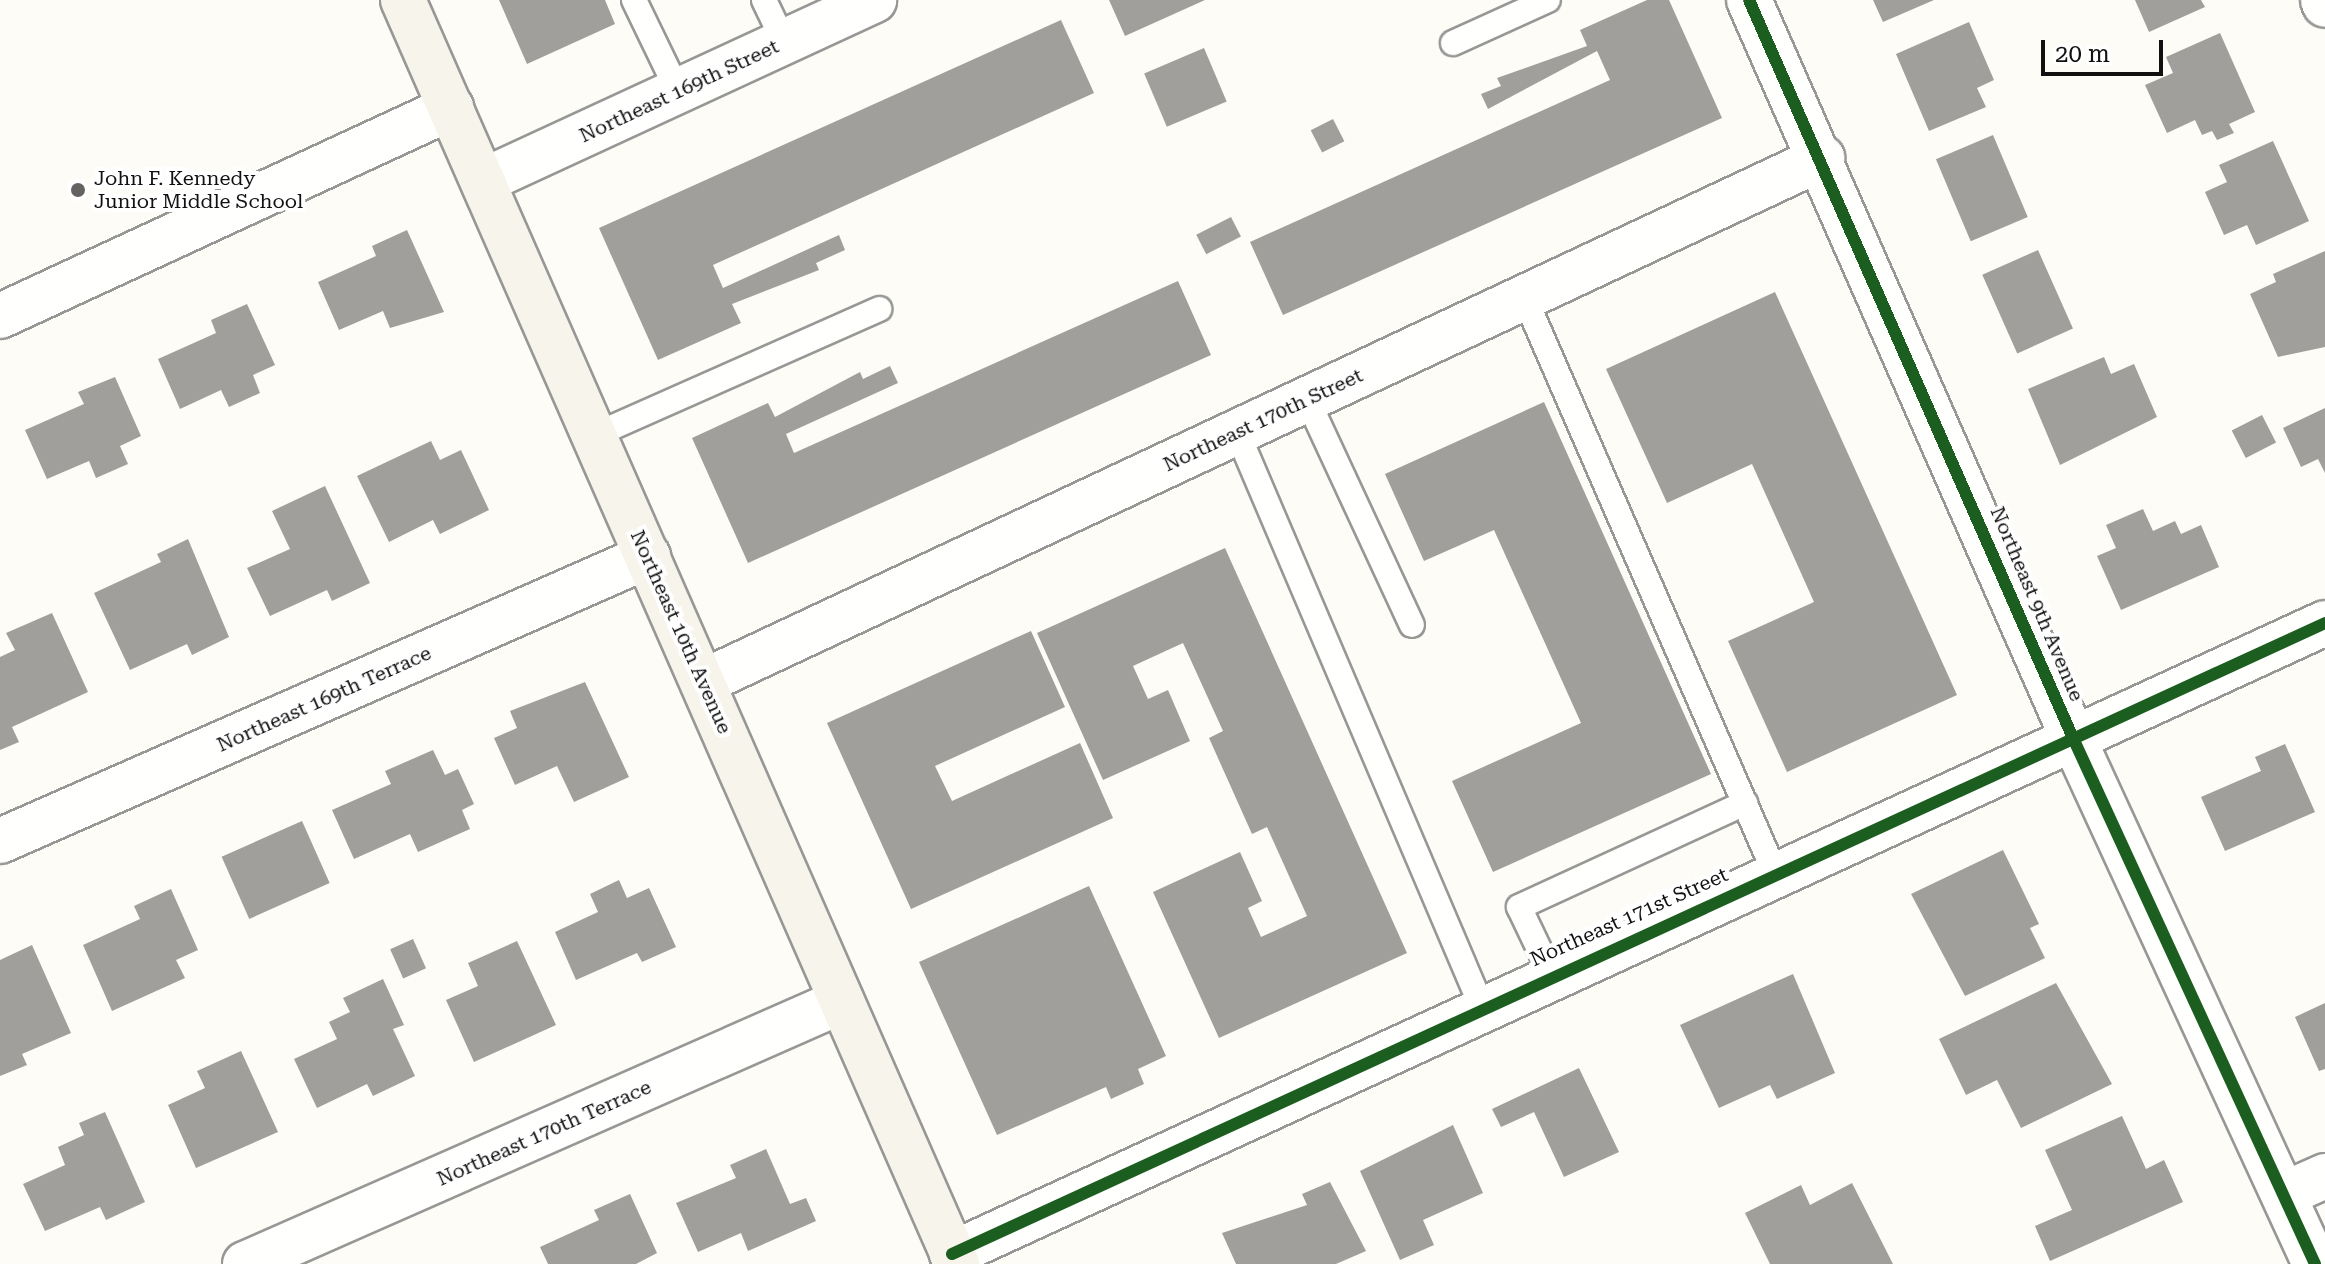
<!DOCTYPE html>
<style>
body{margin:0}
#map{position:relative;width:2325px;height:1264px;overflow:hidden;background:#fdfcf7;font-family:"Roboto Serif",serif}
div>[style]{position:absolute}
.building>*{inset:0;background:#a19f9c;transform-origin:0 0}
.roads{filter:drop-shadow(2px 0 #979795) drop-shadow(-2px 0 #979795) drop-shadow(0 2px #979795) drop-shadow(0 -2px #979795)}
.lane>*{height:24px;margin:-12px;padding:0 12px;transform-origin:12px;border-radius:12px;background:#fffffe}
.street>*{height:44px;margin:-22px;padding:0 22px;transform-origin:22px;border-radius:22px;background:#fffffe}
.secondary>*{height:44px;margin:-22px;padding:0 22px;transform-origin:22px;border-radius:22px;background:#f6f4eb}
.cycleway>*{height:12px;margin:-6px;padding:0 6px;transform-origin:6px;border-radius:6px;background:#1b5e20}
.dots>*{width:22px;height:22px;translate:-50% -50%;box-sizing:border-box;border:4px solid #fff;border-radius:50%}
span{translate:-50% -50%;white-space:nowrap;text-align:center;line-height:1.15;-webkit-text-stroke:8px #fff;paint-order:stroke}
.street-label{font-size:20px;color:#111}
.poi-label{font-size:20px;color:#111}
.left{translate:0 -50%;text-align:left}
.scale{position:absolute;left:2041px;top:40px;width:122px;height:36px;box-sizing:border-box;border:4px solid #111;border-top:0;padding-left:10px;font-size:24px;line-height:28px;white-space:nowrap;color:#111;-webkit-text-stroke:6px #fff;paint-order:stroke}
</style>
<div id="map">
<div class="building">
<i style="clip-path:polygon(499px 0,605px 0,615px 24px,527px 64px)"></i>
<i style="clip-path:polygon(1109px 0,1205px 0,1125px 36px)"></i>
<i style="clip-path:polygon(1647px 0,1669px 0,1722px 118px,1283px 315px,1250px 242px,1610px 80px,1597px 51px,1488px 109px,1481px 94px,1501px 86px,1497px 78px,1587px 46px,1580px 30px)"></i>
<i style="clip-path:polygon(1873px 0,1934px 0,1883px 22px)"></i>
<i style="clip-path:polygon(2135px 0,2201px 0,2205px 7px,2149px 32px)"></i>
<i style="clip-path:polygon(1061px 20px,1094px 93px,713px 265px,723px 288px,839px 235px,845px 250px,816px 263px,819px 270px,732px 304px,741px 323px,658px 360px,599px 228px)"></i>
<i style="clip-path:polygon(1969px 22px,1994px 80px,1977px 88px,1986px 107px,1929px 131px,1896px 54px)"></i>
<i style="clip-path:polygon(2220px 33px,2255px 112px,2229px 124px,2234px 133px,2217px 140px,2212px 131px,2202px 135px,2195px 120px,2167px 133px,2145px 85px,2173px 73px,2166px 57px)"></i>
<i style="left:1204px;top:48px;width:58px;height:65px;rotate:67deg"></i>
<i style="left:1333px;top:119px;width:25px;height:25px;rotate:63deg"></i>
<i style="left:1993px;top:135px;width:89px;height:62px;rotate:67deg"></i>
<i style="clip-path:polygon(2273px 141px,2309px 221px,2256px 245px,2247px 225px,2224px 235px,2205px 192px,2227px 182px,2219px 165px)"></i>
<i style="left:1231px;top:217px;width:22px;height:39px;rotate:63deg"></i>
<i style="clip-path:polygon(407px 230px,444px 312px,390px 328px,383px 311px,339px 330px,318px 282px,376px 256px,372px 246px)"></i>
<i style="left:2038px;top:250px;width:86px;height:61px;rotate:66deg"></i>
<i style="clip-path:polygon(2325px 251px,2325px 347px,2278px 357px,2250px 294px,2276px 282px,2273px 274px)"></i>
<i style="clip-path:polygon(1178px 281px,1211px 355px,748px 563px,692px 438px,768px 403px,775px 417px,860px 372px,863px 379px,890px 366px,898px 383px,786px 434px,794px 453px)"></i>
<i style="clip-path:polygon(1775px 292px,1957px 695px,1787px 772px,1728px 641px,1814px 602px,1752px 464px,1667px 503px,1606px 369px)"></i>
<i style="clip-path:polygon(247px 304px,275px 365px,253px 375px,260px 393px,229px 407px,221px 390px,180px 409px,158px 359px,216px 333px,211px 320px)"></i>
<i style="clip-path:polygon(2104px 357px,2111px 374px,2134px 364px,2157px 417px,2060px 465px,2028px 389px)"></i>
<i style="clip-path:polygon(115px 377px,141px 436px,120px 446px,128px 464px,96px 478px,89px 461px,47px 479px,25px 430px,84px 404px,78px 392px)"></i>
<i style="clip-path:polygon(1544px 402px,1711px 774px,1493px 872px,1452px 781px,1581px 723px,1494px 530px,1424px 561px,1385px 474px)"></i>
<i style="clip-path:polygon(2325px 408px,2325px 473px,2318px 459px,2301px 467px,2283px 428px)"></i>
<i style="left:2262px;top:415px;width:31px;height:34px;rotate:63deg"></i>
<i style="clip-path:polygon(431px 441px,440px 460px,461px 450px,489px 510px,440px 534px,433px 520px,389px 542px,357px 476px)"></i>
<i style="clip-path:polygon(325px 486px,370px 583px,332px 601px,327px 590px,270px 616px,247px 568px,290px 549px,272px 511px)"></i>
<i style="clip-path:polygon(2143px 509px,2153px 531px,2175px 521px,2181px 534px,2201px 525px,2219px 567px,2121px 610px,2097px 556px,2116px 548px,2106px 525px)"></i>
<i style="clip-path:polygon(188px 539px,229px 637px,192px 655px,187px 644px,130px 670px,94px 593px,161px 562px,157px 554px)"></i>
<i style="clip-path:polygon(1225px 548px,1407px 953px,1219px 1038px,1153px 892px,1240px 852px,1262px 901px,1248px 908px,1261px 937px,1307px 916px,1267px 827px,1252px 834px,1209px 738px,1223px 731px,1183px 643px,1133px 666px,1148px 699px,1168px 690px,1190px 741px,1103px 780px,1037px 633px)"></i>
<i style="clip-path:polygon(52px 613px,88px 692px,12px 727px,19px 742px,0 750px,0 657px,15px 650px,6px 633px)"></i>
<i style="clip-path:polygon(1031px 631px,1065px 707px,935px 766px,952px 801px,1080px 743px,1113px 818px,911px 909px,827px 723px)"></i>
<i style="clip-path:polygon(585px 682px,629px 777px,574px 802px,557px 766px,515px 785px,494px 738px,517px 728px,510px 711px)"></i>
<i style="clip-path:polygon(2285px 744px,2315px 812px,2225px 851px,2201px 797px,2261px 771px,2255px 757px)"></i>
<i style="clip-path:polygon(433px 750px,445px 775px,458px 769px,474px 804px,462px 810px,470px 829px,418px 852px,410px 834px,354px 859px,332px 810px,391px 784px,385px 771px)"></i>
<i style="left:302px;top:821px;width:68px;height:88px;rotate:66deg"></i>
<i style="clip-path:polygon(2003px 850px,2039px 924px,2030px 928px,2045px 958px,1965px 996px,1911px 894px)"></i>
<i style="clip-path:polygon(619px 880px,627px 898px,649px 888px,676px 947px,642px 962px,637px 953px,576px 980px,555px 932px,598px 912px,590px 894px)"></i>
<i style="clip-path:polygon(1089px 886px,1166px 1056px,1138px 1069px,1144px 1084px,1111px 1099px,1106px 1087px,997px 1135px,919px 962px)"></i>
<i style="clip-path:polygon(171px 889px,198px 950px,176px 960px,185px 978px,112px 1011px,83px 945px,140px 919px,134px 906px)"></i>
<i style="left:413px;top:939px;width:32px;height:25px;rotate:66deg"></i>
<i style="clip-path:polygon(517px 941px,556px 1025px,474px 1062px,446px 1000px,478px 986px,468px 963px)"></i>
<i style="clip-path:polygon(32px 945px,71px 1033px,22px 1054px,27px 1065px,0 1076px,0 960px)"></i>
<i style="clip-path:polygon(1793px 974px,1835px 1073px,1777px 1099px,1770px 1085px,1719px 1108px,1680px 1025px)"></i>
<i style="clip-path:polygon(383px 979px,404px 1025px,393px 1029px,415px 1076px,373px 1096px,367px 1084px,317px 1108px,294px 1059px,337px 1039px,329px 1022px,350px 1012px,343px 998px)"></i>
<i style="clip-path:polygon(2056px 983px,2112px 1084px,2021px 1128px,1997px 1080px,1966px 1095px,1939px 1039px)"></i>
<i style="clip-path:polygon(2325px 1003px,2325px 1069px,2319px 1071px,2295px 1017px)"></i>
<i style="clip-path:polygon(241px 1051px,278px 1132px,196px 1168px,168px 1105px,205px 1088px,197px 1071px)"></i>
<i style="clip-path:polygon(1579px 1068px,1619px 1152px,1564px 1177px,1534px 1112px,1501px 1127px,1492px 1109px)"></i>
<i style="clip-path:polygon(105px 1112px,145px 1202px,106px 1220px,100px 1207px,45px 1231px,23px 1184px,65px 1165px,58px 1147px,84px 1135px,79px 1123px)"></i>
<i style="clip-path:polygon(2122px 1116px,2146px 1169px,2164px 1160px,2183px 1202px,2050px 1261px,2035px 1226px,2072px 1210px,2045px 1150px)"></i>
<i style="clip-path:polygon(1453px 1125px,1483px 1193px,1423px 1220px,1434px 1245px,1400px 1260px,1360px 1171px)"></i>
<i style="clip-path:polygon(766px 1149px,790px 1204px,806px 1198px,816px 1221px,748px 1251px,741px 1233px,698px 1252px,676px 1203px,736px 1178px,730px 1165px)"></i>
<i style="clip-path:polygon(1330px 1182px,1366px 1251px,1336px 1264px,1236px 1264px,1222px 1233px,1307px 1205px,1302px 1194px)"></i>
<i style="clip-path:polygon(1852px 1183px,1893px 1264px,1770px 1264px,1745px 1213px,1801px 1185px,1810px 1205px)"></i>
<i style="clip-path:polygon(630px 1194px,657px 1253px,636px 1264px,548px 1264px,540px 1247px,599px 1220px,594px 1210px)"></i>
</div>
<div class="roads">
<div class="lane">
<i style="left:634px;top:0;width:101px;rotate:64.2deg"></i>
<i style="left:764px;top:0;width:47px;rotate:64.5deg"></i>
<i style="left:1453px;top:43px;width:104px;rotate:-24.4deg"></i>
<i style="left:1523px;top:294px;width:631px;rotate:66.48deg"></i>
<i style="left:1307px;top:399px;width:249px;rotate:65.1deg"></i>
<i style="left:1237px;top:432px;width:623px;rotate:66.93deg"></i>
<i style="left:595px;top:435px;width:311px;rotate:-23.9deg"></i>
<i style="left:1551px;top:974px;width:74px;rotate:-115.5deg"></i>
<i style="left:1519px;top:907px;width:249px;rotate:-24.7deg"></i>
</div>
<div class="street">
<i style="left:1749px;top:0;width:806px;rotate:66.3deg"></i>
<i style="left:2073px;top:738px;width:579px;rotate:65.29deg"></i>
<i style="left:2323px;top:0;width:5px;rotate:68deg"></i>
<i style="left:483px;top:181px;width:431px;rotate:-24.8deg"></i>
<i style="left:0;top:316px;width:497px;rotate:-24.8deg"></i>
<i style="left:703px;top:682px;width:1236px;rotate:-25.09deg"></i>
<i style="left:0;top:841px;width:708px;rotate:-23.74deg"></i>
<i style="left:2285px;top:1194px;width:44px;rotate:-24.2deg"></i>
<i style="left:952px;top:1254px;width:1511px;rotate:-24.68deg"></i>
<i style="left:245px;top:1264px;width:652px;rotate:-23.78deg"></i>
</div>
<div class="secondary">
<i style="left:403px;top:0;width:1380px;rotate:66.33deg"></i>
</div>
</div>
<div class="cycleway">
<i style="left:1749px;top:0;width:806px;rotate:66.3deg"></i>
<i style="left:2073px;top:738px;width:579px;rotate:65.29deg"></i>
<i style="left:952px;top:1254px;width:1511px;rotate:-24.68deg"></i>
</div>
<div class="dots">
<i style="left:78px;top:190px;background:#646362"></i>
</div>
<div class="street-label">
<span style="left:679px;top:91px;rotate:-25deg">Northeast 169th Street</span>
<span style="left:1263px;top:420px;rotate:-25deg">Northeast 170th Street</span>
<span style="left:2037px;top:604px;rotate:67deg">Northeast 9th Avenue</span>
<span style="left:681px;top:632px;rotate:66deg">Northeast 10th Avenue</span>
<span style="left:324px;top:699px;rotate:-24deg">Northeast 169th Terrace</span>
<span style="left:1629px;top:917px;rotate:-24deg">Northeast 171st Street</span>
<span style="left:544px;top:1133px;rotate:-24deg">Northeast 170th Terrace</span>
</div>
<div class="poi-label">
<span class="left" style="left:94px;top:190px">John F. Kennedy<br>Junior Middle School</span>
</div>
<div class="scale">20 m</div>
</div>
